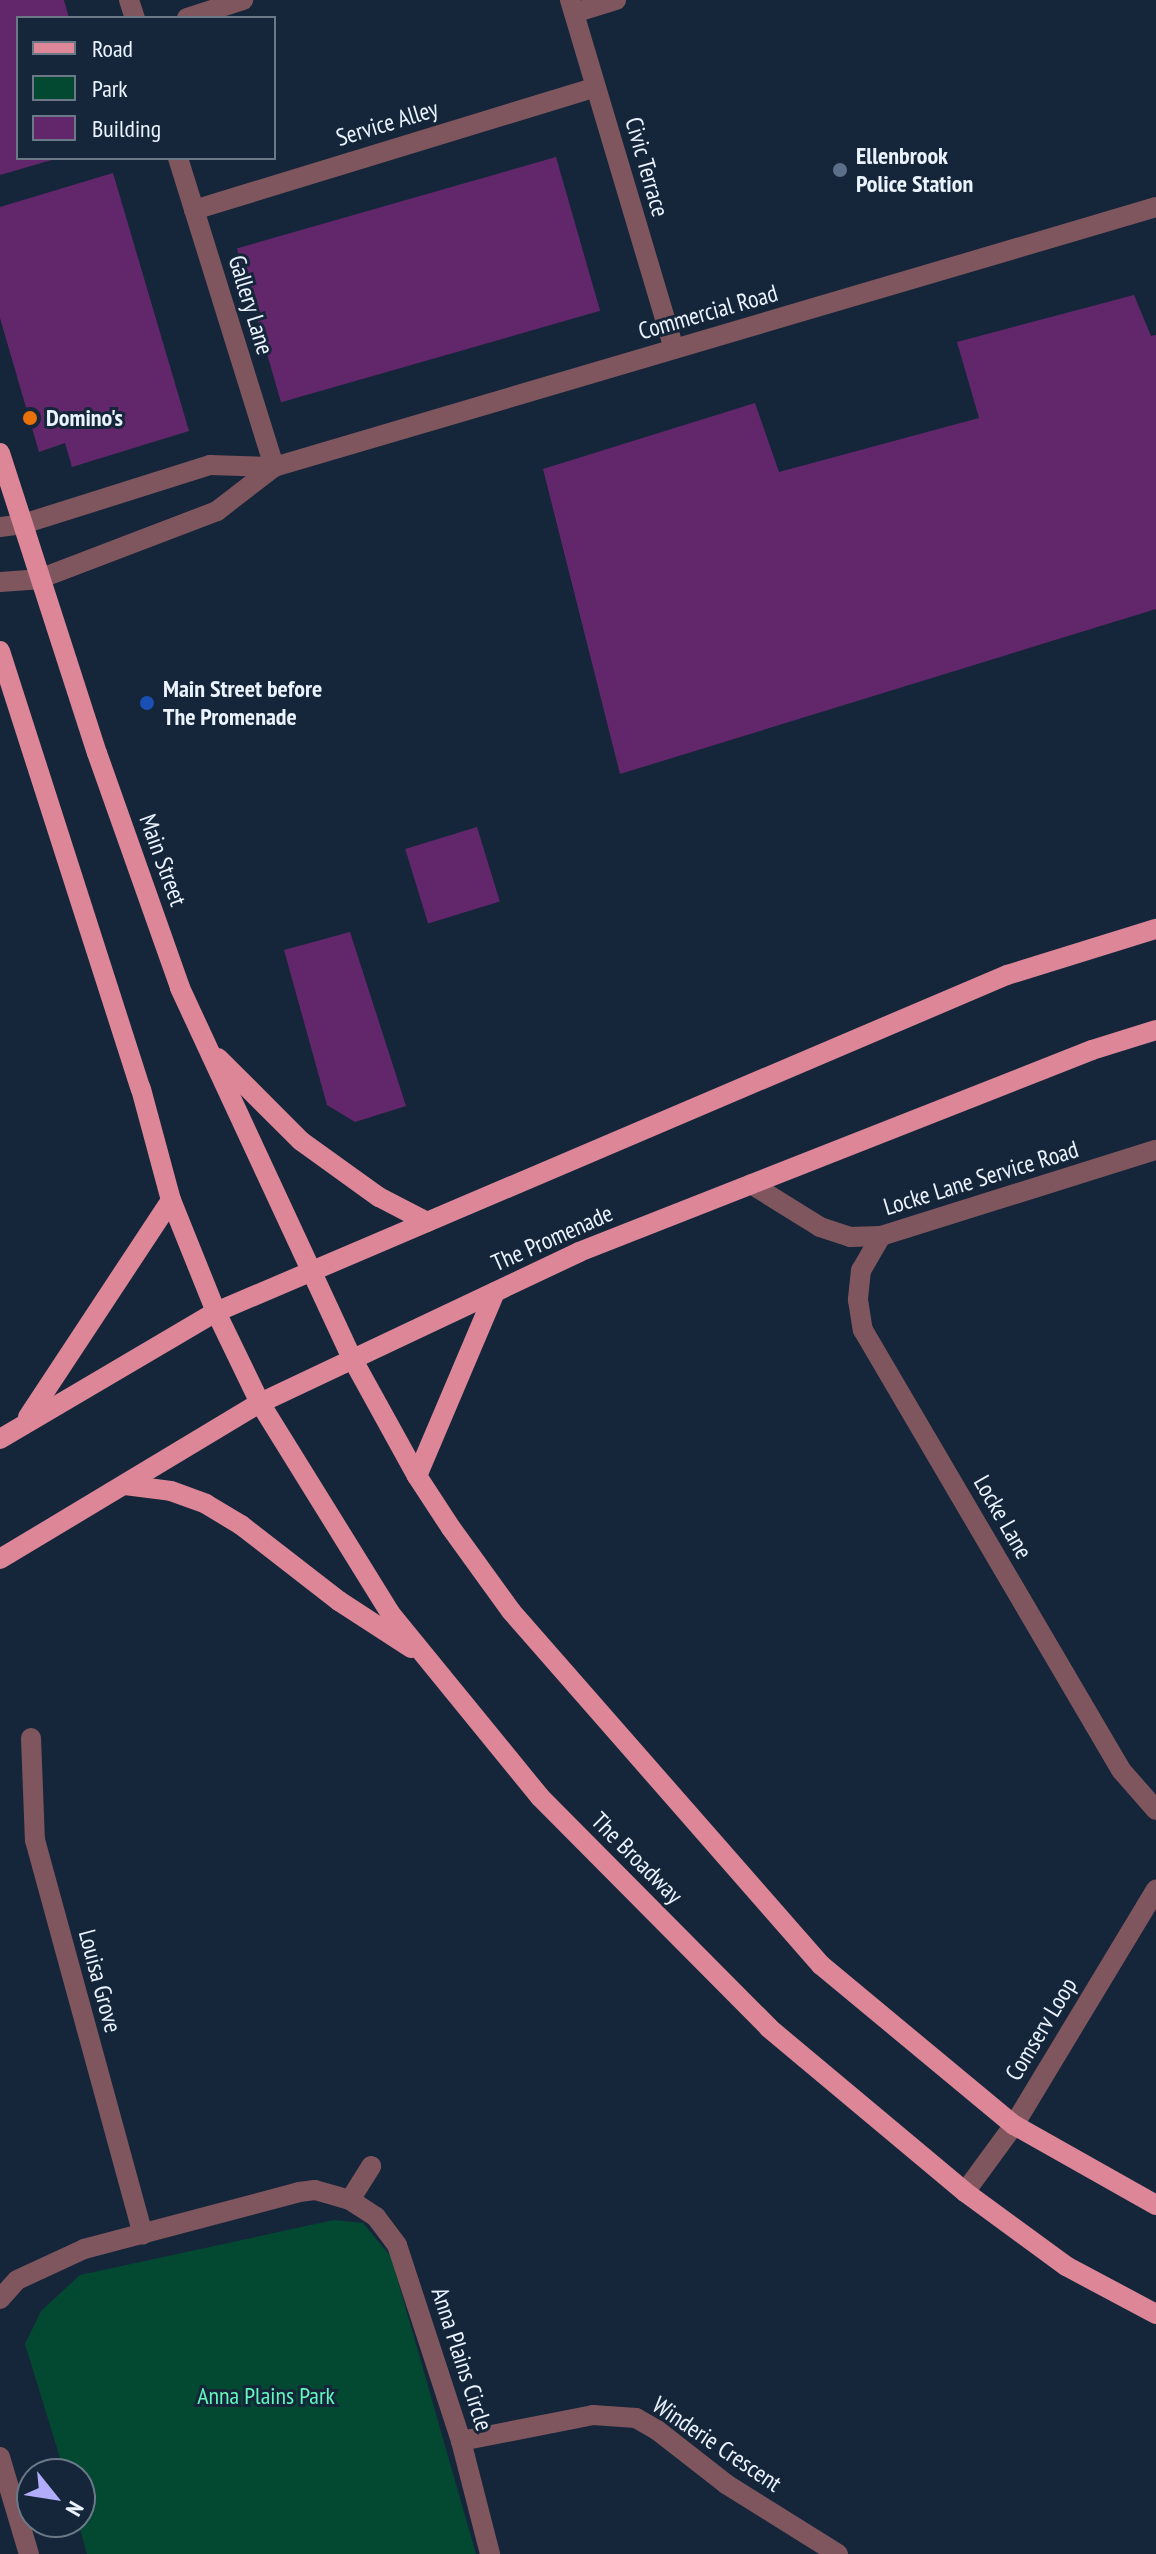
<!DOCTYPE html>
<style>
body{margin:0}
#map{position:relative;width:1156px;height:2554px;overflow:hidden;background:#15263a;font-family:"PT Sans Narrow",sans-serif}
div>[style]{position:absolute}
.green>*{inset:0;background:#034932}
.building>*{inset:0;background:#62276b;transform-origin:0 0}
.minor>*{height:20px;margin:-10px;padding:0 10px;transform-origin:10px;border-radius:10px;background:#80565e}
.major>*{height:20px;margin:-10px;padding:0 10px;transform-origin:10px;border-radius:10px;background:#dc8697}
.dots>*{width:22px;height:22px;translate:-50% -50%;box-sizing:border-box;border:4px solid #15263a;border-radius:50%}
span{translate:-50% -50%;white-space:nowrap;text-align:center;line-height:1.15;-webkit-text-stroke:6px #15263a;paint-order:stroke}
.street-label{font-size:24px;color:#eaf3fe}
.poi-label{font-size:24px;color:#eaf3fe;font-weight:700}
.left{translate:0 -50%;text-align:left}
.park-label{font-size:24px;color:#60f9bd}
.legend{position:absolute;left:16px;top:16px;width:260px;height:144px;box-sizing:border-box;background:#15263a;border:2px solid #6a7888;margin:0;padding:10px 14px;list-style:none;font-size:24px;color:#eaf3fe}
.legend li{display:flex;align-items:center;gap:16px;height:40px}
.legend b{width:40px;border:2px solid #6a7888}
.north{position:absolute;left:16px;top:2458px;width:80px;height:80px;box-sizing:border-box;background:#15263a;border:2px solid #6a7888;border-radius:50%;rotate:120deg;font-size:22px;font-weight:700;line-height:32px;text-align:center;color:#eaf3fe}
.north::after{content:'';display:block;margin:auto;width:28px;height:36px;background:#b1adfa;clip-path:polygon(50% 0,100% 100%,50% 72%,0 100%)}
</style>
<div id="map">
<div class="green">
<i style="clip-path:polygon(334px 2220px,363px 2223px,391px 2257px,476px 2554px,87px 2554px,78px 2522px,80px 2474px,65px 2474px,25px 2344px,41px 2311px,80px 2275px)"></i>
</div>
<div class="building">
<i style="clip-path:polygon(0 0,64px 0,69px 18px,18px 18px,18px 158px,55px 159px,0 175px)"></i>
<i style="left:556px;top:157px;width:160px;height:332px;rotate:74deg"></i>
<i style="clip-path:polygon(113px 173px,189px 431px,72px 467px,65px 443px,39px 452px,0 318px,0 207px)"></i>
<i style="clip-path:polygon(1134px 295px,1151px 336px,1156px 335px,1156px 609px,620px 774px,543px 469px,755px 403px,779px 472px,979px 418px,957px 342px)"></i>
<i style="left:477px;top:827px;width:78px;height:75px;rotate:73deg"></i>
<i style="clip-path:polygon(350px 932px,406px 1106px,355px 1122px,327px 1105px,284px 950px)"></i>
</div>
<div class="minor">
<i style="left:129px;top:0;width:19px;rotate:72deg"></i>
<i style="left:570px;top:0;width:364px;rotate:73.4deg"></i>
<i style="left:574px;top:13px;width:44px;rotate:-17.2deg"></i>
<i style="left:187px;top:18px;width:59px;rotate:-17.8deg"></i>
<i style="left:178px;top:158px;width:324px;rotate:72.7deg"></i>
<i style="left:194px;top:210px;width:420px;rotate:-17deg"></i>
<i style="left:0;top:527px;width:23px;rotate:-7deg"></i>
<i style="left:23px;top:524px;width:196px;rotate:-17.5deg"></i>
<i style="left:210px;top:465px;width:64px;rotate:1.8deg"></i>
<i style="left:274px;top:467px;width:920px;rotate:-16.42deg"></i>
<i style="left:0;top:582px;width:39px;rotate:-4deg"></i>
<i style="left:39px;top:579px;width:191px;rotate:-20.9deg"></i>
<i style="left:217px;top:511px;width:72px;rotate:-37.7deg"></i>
<i style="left:751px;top:1184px;width:81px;rotate:31.9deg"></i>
<i style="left:820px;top:1227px;width:32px;rotate:18deg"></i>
<i style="left:850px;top:1237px;width:31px;rotate:-2deg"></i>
<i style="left:881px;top:1236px;width:288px;rotate:-17.4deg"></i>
<i style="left:881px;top:1236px;width:39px;rotate:120deg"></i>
<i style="left:861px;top:1270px;width:30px;rotate:96deg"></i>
<i style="left:858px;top:1300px;width:30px;rotate:81deg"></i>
<i style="left:863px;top:1330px;width:510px;rotate:59.61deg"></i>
<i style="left:1121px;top:1770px;width:53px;rotate:48.8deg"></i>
<i style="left:31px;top:1738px;width:102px;rotate:87.8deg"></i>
<i style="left:35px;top:1840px;width:409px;rotate:74.7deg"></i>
<i style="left:965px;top:2192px;width:83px;rotate:-53.8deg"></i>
<i style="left:1014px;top:2125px;width:275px;rotate:-58.9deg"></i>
<i style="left:350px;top:2200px;width:40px;rotate:-58deg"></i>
<i style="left:0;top:2299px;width:25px;rotate:-48deg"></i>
<i style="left:17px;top:2280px;width:74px;rotate:-24.8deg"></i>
<i style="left:84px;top:2249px;width:222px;rotate:-14.8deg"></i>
<i style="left:299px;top:2192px;width:16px;rotate:-7deg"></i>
<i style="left:315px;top:2190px;width:36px;rotate:16deg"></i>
<i style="left:350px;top:2200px;width:31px;rotate:33deg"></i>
<i style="left:376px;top:2217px;width:35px;rotate:53deg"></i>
<i style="left:397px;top:2245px;width:206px;rotate:71.9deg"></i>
<i style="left:461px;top:2441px;width:117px;rotate:75.6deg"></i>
<i style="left:461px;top:2441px;width:135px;rotate:-11.1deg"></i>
<i style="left:593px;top:2415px;width:43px;rotate:4deg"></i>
<i style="left:636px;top:2418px;width:24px;rotate:30deg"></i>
<i style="left:657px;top:2430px;width:88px;rotate:38deg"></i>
<i style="left:726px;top:2484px;width:132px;rotate:32deg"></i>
<i style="left:0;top:2457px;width:101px;rotate:73.4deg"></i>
</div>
<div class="major">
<i style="left:0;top:453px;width:315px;rotate:72.1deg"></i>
<i style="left:97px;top:753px;width:249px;rotate:70.5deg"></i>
<i style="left:180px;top:988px;width:410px;rotate:65.1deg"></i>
<i style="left:353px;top:1360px;width:132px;rotate:61.1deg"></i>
<i style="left:417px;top:1476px;width:62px;rotate:56.8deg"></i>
<i style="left:451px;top:1528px;width:102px;rotate:54.1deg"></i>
<i style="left:511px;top:1611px;width:471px;rotate:48.8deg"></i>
<i style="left:821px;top:1965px;width:251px;rotate:39.7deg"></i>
<i style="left:1014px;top:2125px;width:163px;rotate:29.4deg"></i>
<i style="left:0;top:651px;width:460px;rotate:72.2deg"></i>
<i style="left:141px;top:1089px;width:115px;rotate:74.9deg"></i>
<i style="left:171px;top:1200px;width:121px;rotate:68.1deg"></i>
<i style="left:216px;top:1312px;width:101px;rotate:64.2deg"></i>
<i style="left:260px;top:1403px;width:247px;rotate:58.2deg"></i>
<i style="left:390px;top:1613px;width:237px;rotate:50.8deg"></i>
<i style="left:540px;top:1797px;width:325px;rotate:45.2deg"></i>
<i style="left:769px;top:2028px;width:256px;rotate:39.9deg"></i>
<i style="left:965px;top:2192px;width:125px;rotate:36.2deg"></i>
<i style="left:1066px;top:2266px;width:102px;rotate:28.1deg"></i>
<i style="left:218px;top:1058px;width:117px;rotate:45deg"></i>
<i style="left:301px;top:1141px;width:96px;rotate:35.7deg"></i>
<i style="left:379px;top:1197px;width:54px;rotate:27.5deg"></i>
<i style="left:28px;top:1417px;width:260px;rotate:-56.6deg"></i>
<i style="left:0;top:1439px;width:251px;rotate:-30.5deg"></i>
<i style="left:216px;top:1312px;width:860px;rotate:-23.08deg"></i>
<i style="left:1007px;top:975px;width:156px;rotate:-17.2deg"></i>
<i style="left:417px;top:1476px;width:200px;rotate:-67deg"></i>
<i style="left:125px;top:1485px;width:46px;rotate:7.4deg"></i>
<i style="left:171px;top:1491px;width:37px;rotate:20deg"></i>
<i style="left:206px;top:1504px;width:41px;rotate:31deg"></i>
<i style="left:241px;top:1525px;width:124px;rotate:37.8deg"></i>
<i style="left:339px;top:1601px;width:86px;rotate:33.1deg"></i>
<i style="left:0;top:1559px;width:303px;rotate:-31deg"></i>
<i style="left:260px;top:1403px;width:353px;rotate:-25.3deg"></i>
<i style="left:579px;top:1252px;width:551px;rotate:-21.49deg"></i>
<i style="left:1092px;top:1050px;width:67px;rotate:-17.4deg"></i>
</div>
<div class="dots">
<i style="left:840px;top:170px;background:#5c6f8a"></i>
<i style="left:30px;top:418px;background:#e8710a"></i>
<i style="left:147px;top:703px;background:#1a4fb4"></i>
</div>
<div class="street-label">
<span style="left:387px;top:123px;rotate:-17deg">Service Alley</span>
<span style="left:647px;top:167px;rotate:74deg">Civic Terrace</span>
<span style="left:251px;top:305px;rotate:73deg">Gallery Lane</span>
<span style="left:708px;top:312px;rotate:-16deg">Commercial Road</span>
<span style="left:163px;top:860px;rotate:70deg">Main Street</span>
<span style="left:981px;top:1178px;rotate:-17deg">Locke Lane Service Road</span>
<span style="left:552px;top:1238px;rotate:-24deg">The Promenade</span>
<span style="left:1003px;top:1517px;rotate:60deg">Locke Lane</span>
<span style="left:637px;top:1858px;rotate:45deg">The Broadway</span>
<span style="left:100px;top:1981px;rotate:75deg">Louisa Grove</span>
<span style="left:1041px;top:2029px;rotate:-59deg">Comserv Loop</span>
<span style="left:462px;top:2359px;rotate:72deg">Anna Plains Circle</span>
<span style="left:717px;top:2444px;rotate:34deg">Winderie Crescent</span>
</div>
<div class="poi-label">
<span class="left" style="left:856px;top:170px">Ellenbrook<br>Police Station</span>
<span class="left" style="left:46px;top:418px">Domino's</span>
<span class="left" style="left:163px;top:703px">Main Street before<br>The Promenade</span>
</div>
<div class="park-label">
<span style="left:266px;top:2396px">Anna Plains Park</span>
</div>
<ul class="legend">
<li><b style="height:10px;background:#dc8697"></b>Road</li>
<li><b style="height:22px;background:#034932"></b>Park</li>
<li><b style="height:22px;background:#62276b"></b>Building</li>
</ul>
<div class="north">N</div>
</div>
